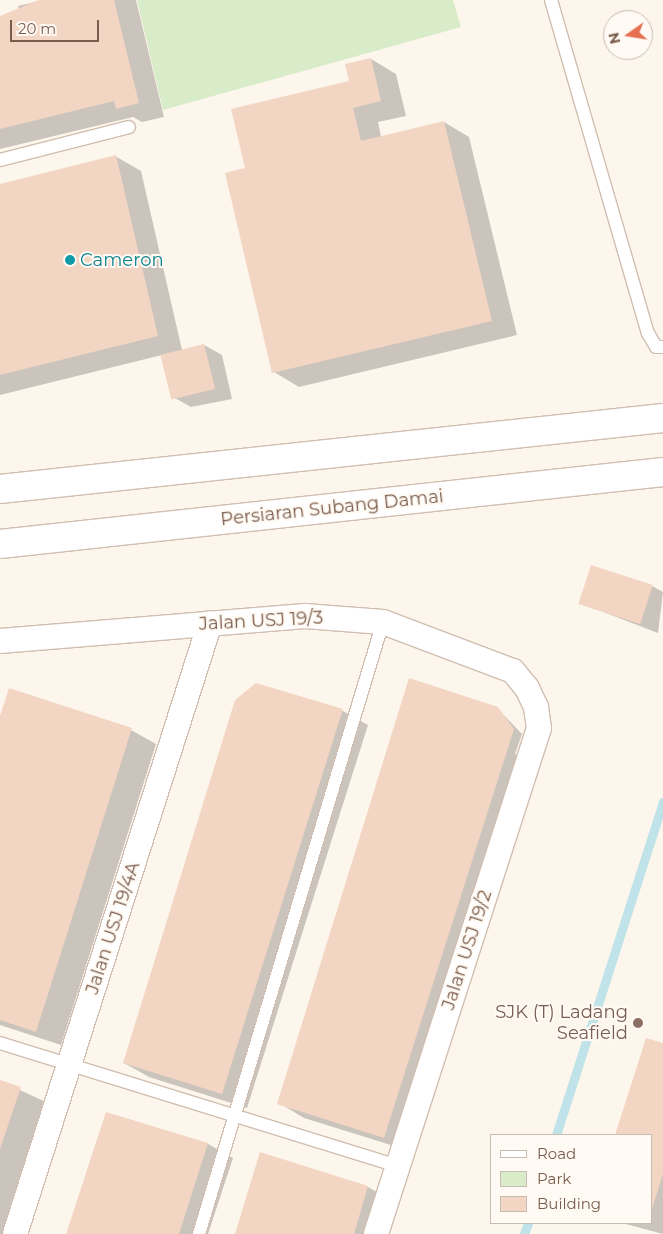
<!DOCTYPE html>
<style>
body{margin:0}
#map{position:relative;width:663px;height:1234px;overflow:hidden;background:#fdf6ec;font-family:Montserrat,sans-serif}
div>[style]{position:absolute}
.green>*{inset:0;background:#d8ecc9}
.shadow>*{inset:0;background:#0003}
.stream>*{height:9px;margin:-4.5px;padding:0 4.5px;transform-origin:4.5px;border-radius:4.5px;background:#bfe3e8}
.building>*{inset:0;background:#f3d5c3;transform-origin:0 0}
.roads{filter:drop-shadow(1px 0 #d1beb0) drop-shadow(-1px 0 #d1beb0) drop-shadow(0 1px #d1beb0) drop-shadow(0 -1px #d1beb0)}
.service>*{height:12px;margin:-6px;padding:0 6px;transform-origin:6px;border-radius:6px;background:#fff}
.minor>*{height:24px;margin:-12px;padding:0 12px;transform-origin:12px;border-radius:12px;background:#fff}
.tertiary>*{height:28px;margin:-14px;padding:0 14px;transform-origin:14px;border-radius:14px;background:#fff}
.dots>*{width:14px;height:14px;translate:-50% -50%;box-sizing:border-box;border:2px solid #fffaf3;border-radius:50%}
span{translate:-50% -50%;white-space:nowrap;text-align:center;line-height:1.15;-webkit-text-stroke:4px #fffaf3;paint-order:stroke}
.culture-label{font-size:18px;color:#0d838f}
.left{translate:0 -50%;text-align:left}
.street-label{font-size:18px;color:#7a5c4d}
.education-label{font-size:18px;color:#785e54}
.right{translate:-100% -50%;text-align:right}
.legend{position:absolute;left:490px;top:1134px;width:162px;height:90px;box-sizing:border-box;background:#fffaf3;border:1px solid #cabbb1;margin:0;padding:6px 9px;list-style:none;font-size:15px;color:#7a5c4d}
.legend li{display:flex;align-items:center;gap:10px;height:25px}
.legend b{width:25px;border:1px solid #cabbb1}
.north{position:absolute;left:603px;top:10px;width:50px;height:50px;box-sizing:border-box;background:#fffaf3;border:1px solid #cabbb1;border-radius:50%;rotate:257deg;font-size:14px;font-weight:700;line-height:20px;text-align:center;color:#7a5c4d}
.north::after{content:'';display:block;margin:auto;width:18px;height:22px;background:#e76f51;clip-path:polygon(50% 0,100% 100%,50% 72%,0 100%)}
.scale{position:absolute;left:10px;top:20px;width:89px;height:22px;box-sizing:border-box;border:2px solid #7a5c4d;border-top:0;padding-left:6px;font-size:15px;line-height:18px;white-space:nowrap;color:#7a5c4d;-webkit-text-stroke:4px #fffaf3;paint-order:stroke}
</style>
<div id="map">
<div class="green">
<i style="clip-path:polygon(137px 0,453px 0,461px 27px,163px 110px)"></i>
</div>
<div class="shadow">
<i style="clip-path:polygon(44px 0,136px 0,164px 117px,142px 122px,133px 117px,0 149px,0 17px,20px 13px,18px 6px)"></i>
<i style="clip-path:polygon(371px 59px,396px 74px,406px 116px,378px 122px,381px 137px,444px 122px,469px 137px,517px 335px,299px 387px,274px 372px,246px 169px,350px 82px)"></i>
<i style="clip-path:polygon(115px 156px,141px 171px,182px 350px,204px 345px,222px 355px,232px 399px,191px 407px,173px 397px,162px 355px,0 395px,0 185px)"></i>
<i style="clip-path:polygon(652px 586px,663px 592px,658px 633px,580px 603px)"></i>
<i style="clip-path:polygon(256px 684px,343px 711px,368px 725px,247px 1108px,149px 1077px,124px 1063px)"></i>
<i style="clip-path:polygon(497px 708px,522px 734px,515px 754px,531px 764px,410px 1151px,304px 1118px,279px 1103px)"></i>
<i style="clip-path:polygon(0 720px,131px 730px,156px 744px,61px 1045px,0 1025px)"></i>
<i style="clip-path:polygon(647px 1039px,663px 1045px,663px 1234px,622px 1223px,652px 1223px,652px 1135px,617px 1135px)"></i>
<i style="clip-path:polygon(0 1081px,46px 1102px,2px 1234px,0 1234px)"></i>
<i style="clip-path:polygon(107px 1113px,208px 1144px,233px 1158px,208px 1234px,69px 1234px)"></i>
<i style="clip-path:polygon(261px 1154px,368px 1187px,393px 1201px,383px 1234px,236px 1234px)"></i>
</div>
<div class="stream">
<i style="left:556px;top:1135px;width:350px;rotate:-72.2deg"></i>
<i style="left:524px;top:1234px;width:12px;rotate:-70deg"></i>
</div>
<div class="building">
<i style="clip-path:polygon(39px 0,114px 0,139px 103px,116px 109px,114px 101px,0 129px,0 16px)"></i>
<i style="clip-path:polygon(371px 58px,381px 101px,353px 108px,361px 141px,444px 121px,492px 321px,272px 373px,225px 173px,245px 168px,231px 109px,349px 81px,345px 64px)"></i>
<i style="clip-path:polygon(116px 155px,158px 336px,0 375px,0 184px)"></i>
<i style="left:204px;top:344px;width:46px;height:45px;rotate:76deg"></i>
<i style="left:591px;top:565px;width:65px;height:41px;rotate:18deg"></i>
<i style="clip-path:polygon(409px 678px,498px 707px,514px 729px,384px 1138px,277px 1104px)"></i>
<i style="clip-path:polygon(256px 683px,343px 709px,222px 1094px,123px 1063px,235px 700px)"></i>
<i style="clip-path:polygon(9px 688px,132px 728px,36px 1032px,0 1020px,0 716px)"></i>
<i style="clip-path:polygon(646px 1038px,663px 1043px,663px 1174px,652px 1209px,652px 1135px,615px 1135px)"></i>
<i style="clip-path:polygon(0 1080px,21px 1087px,0 1149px)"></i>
<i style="clip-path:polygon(106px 1112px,208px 1143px,179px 1234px,66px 1234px)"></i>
<i style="clip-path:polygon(260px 1152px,368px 1186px,354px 1234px,235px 1234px)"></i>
</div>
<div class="roads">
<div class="service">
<i style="left:551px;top:0;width:347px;rotate:73.8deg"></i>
<i style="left:648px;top:333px;width:16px;rotate:60deg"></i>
<i style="left:656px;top:347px;width:7px"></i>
<i style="left:0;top:160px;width:133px;rotate:-14.3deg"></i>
<i style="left:0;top:1043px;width:417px;rotate:17.2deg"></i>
<i style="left:199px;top:1234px;width:639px;rotate:-73.27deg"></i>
</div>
<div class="minor">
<i style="left:0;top:641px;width:306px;rotate:-4.7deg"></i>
<i style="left:305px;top:616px;width:78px;rotate:4.4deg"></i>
<i style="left:383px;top:622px;width:139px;rotate:20.7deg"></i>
<i style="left:513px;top:671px;width:22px;rotate:51deg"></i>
<i style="left:527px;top:688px;width:21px;rotate:65deg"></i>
<i style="left:536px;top:707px;width:21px;rotate:82deg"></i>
<i style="left:539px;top:728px;width:532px;rotate:107.86deg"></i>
<i style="left:15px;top:1234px;width:641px;rotate:-72.3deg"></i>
</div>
<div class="tertiary">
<i style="left:0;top:489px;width:667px;rotate:-6.11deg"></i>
<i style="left:0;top:544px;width:667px;rotate:-6.2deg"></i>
</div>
</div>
<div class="dots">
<i style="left:70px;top:260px;background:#0f9aa8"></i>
<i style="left:638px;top:1023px;background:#8d6e63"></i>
</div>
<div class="culture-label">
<span class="left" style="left:80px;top:260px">Cameron</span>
</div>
<div class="street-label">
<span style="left:332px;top:508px;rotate:-6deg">Persiaran Subang Damai</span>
<span style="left:261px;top:621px;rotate:-3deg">Jalan USJ 19/3</span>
<span style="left:113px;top:928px;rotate:-72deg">Jalan USJ 19/4A</span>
<span style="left:467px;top:950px;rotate:-72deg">Jalan USJ 19/2</span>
</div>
<div class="education-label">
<span class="right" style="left:628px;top:1023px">SJK (T) Ladang<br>Seafield</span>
</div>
<ul class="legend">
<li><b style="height:6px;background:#fff"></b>Road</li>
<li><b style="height:14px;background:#d8ecc9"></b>Park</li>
<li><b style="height:14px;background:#f3d5c3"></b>Building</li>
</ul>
<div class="north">N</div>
<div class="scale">20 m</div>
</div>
